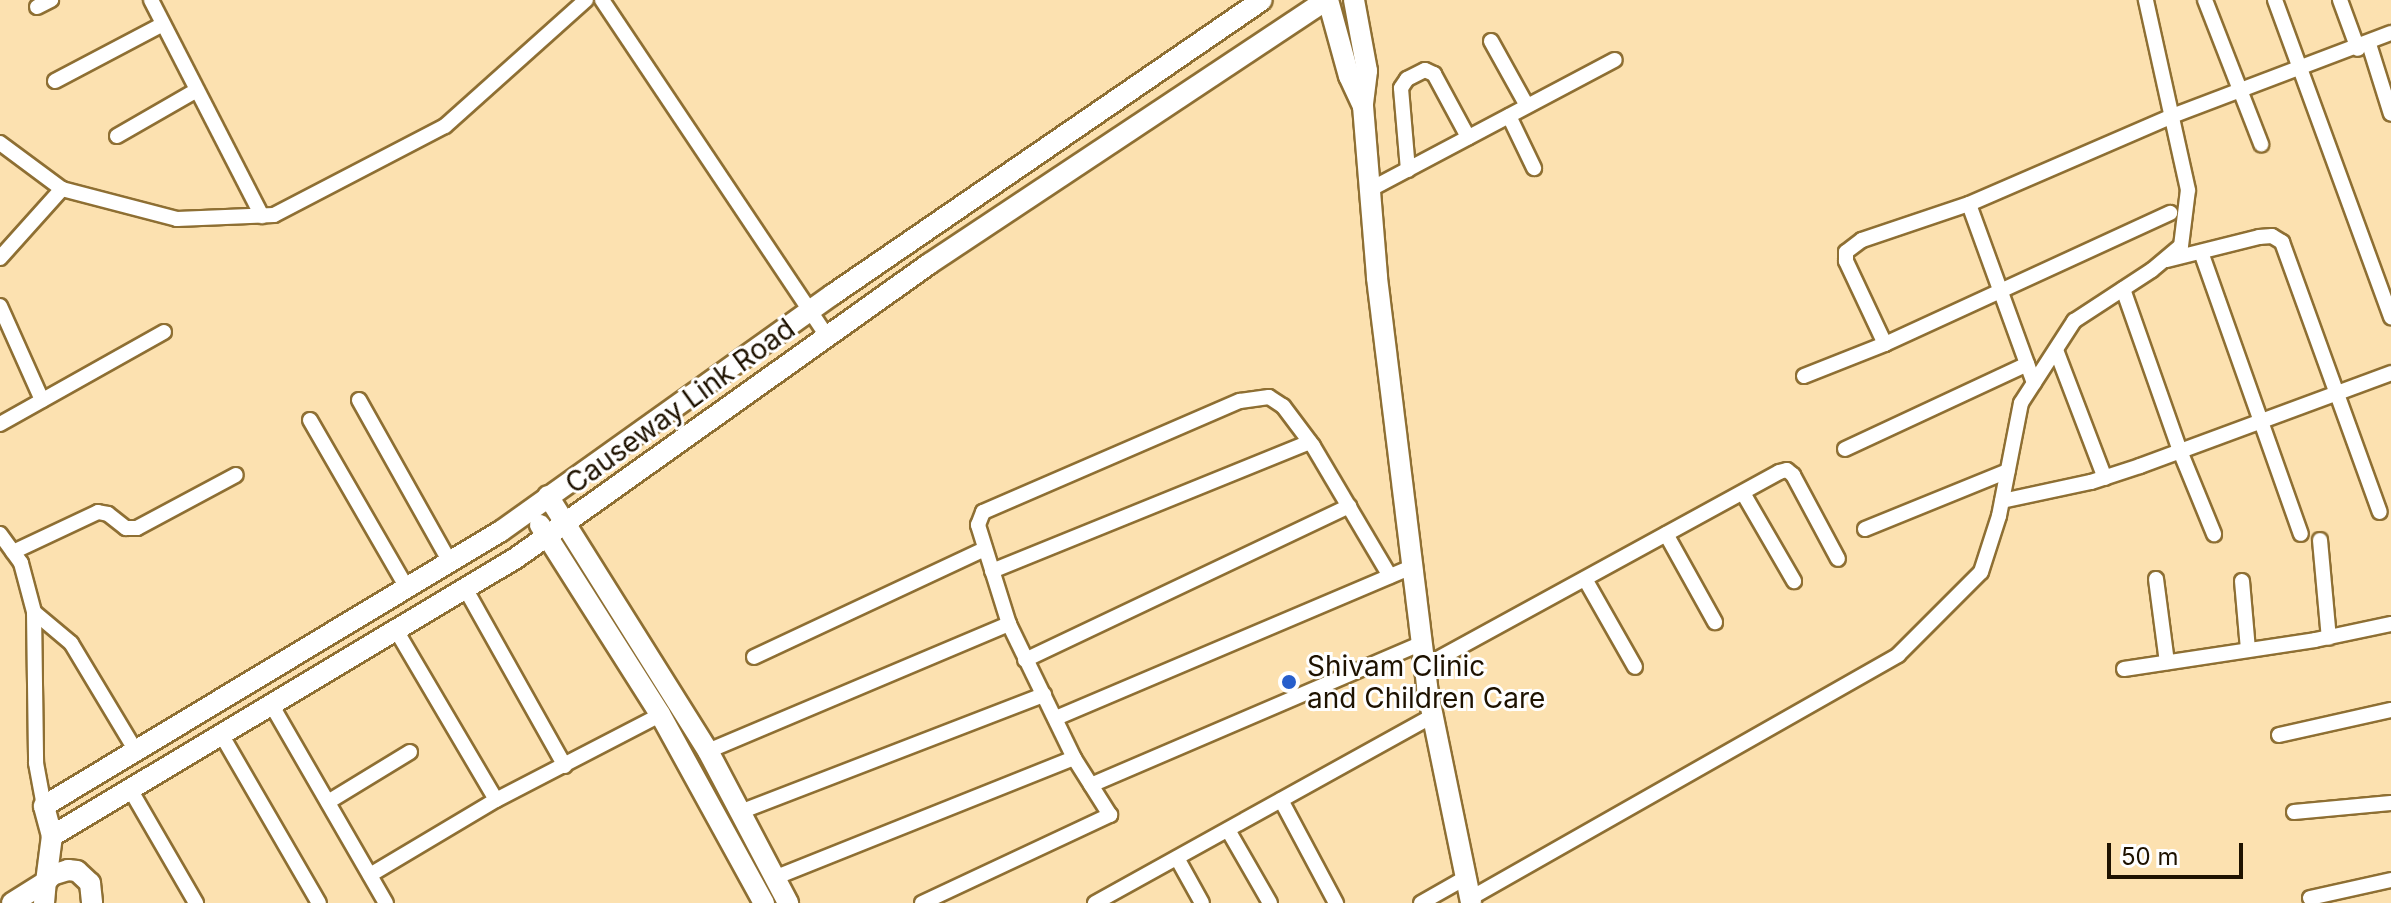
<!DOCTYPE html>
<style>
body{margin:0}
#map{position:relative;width:2391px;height:903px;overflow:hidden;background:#fce1b0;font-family:Inter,sans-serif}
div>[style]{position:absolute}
.roads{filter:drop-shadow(2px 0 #8e6f33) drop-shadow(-2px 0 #8e6f33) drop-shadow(0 2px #8e6f33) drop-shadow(0 -2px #8e6f33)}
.street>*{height:14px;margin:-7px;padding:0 7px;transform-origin:7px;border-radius:7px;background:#fff}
.secondary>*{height:20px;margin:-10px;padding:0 10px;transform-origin:10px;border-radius:10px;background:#fff}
.dots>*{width:22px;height:22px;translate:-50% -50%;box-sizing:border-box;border:4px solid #fff;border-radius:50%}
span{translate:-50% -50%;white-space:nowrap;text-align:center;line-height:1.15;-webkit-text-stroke:6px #fff;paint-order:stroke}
.street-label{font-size:28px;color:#1e1200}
.poi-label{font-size:28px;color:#1e1200}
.left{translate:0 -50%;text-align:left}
.scale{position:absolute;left:2107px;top:843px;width:136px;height:36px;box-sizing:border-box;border:4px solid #1e1200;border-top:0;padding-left:10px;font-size:24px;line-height:28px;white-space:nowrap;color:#1e1200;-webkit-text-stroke:6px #fff;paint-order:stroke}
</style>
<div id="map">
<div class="roads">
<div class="street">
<i style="left:151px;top:0;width:243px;rotate:62.8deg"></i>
<i style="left:602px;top:0;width:404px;rotate:56.2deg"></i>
<i style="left:2205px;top:0;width:155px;rotate:68.7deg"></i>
<i style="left:2275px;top:0;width:338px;rotate:69.9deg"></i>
<i style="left:2340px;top:0;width:52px;rotate:69.8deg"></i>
<i style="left:37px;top:7px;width:16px;rotate:-27deg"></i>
<i style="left:1491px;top:41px;width:74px;rotate:61deg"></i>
<i style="left:2369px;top:44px;width:73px;rotate:72.6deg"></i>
<i style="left:55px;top:81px;width:122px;rotate:-27.8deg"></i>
<i style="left:1509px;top:116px;width:58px;rotate:64.3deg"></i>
<i style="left:117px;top:136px;width:92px;rotate:-29.9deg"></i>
<i style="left:0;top:143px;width:77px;rotate:36.6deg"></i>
<i style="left:62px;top:189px;width:119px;rotate:14.6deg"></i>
<i style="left:177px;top:219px;width:97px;rotate:-2.4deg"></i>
<i style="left:274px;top:215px;width:193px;rotate:-27.5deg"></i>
<i style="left:445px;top:126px;width:189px;rotate:-41.8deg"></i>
<i style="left:1408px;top:170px;width:82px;rotate:-94.9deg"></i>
<i style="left:1401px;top:88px;width:11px;rotate:-56deg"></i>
<i style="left:1407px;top:79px;width:20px;rotate:-27deg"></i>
<i style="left:1425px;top:70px;width:10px;rotate:24deg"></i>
<i style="left:1434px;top:74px;width:72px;rotate:61.6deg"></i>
<i style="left:1369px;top:190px;width:278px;rotate:-27.9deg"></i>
<i style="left:2201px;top:252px;width:299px;rotate:70.5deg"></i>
<i style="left:0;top:258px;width:93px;rotate:-48.1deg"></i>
<i style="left:2167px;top:260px;width:95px;rotate:-14deg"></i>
<i style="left:2259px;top:237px;width:13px;rotate:-4deg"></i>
<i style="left:2272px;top:236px;width:12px;rotate:31deg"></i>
<i style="left:2282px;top:242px;width:287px;rotate:70.1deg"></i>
<i style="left:2123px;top:289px;width:172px;rotate:70.6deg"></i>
<i style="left:2180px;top:451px;width:90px;rotate:67.7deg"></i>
<i style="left:0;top:306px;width:103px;rotate:65.9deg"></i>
<i style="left:1885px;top:344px;width:92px;rotate:-115.2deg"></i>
<i style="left:1846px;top:261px;width:9px;rotate:-90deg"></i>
<i style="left:1846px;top:252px;width:20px;rotate:-37deg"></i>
<i style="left:1862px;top:240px;width:113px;rotate:-18.6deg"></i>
<i style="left:2056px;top:350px;width:137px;rotate:69.1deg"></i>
<i style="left:1804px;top:376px;width:87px;rotate:-21.6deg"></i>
<i style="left:1885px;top:344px;width:314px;rotate:-24.7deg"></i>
<i style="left:2034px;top:383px;width:190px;rotate:-110deg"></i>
<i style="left:1969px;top:204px;width:221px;rotate:-23.4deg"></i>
<i style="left:2172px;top:116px;width:234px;rotate:-20.8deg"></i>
<i style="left:359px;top:400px;width:186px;rotate:60.7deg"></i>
<i style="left:310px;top:420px;width:194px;rotate:60deg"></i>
<i style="left:0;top:424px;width:188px;rotate:-29.3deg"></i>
<i style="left:1845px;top:449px;width:201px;rotate:-25deg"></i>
<i style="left:1743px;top:493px;width:102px;rotate:59.9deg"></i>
<i style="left:2002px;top:501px;width:91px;rotate:-12.1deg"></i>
<i style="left:2091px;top:482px;width:52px;rotate:-18.1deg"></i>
<i style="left:2140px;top:466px;width:268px;rotate:-20.3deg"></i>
<i style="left:1865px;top:529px;width:154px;rotate:-22.1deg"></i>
<i style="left:0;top:534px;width:36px;rotate:54deg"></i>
<i style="left:21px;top:563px;width:51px;rotate:75.1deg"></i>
<i style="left:34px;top:612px;width:151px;rotate:89.2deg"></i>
<i style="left:36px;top:763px;width:44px;rotate:79.5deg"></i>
<i style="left:1666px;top:534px;width:101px;rotate:60.9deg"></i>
<i style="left:2320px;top:540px;width:98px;rotate:84.8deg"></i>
<i style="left:13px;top:552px;width:94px;rotate:-25.2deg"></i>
<i style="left:98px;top:512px;width:10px;rotate:11deg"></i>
<i style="left:108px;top:514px;width:23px;rotate:38deg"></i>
<i style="left:126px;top:528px;width:11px"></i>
<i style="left:137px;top:528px;width:112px;rotate:-28.2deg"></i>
<i style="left:992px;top:571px;width:343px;rotate:-22.1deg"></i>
<i style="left:1585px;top:579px;width:101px;rotate:60.4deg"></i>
<i style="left:2156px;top:579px;width:84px;rotate:82.5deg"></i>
<i style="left:2242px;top:581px;width:69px;rotate:85deg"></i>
<i style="left:465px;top:588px;width:204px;rotate:60.7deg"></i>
<i style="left:34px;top:612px;width:48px;rotate:40deg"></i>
<i style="left:71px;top:643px;width:126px;rotate:59deg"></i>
<i style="left:396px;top:630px;width:197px;rotate:59.5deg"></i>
<i style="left:754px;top:657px;width:255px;rotate:-25.1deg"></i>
<i style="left:1025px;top:660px;width:359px;rotate:-25.4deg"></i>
<i style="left:1425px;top:666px;width:404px;rotate:-28.7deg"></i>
<i style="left:1779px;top:472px;width:8px;rotate:-14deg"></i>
<i style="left:1787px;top:470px;width:8px;rotate:40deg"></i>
<i style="left:1793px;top:475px;width:95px;rotate:61.8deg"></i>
<i style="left:2124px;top:669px;width:193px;rotate:-8.6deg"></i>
<i style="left:2315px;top:640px;width:78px;rotate:-11.9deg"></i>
<i style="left:271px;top:704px;width:230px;rotate:60deg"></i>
<i style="left:1056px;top:718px;width:387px;rotate:-23deg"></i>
<i style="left:221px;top:734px;width:195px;rotate:59.9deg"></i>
<i style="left:2279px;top:735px;width:115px;rotate:-12.6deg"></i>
<i style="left:708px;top:751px;width:327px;rotate:-22.9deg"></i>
<i style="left:1091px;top:785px;width:360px;rotate:-23.2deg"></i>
<i style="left:130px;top:789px;width:132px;rotate:59.9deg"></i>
<i style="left:1281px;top:800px;width:117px;rotate:61.9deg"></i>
<i style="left:328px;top:802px;width:96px;rotate:-31.4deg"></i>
<i style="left:740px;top:812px;width:326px;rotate:-21.1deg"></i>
<i style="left:2294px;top:812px;width:97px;rotate:-5.3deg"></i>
<i style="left:1228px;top:830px;width:84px;rotate:60.1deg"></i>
<i style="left:1177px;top:858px;width:51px;rotate:60.9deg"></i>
<i style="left:370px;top:875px;width:147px;rotate:-30.8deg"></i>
<i style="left:496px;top:800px;width:185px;rotate:-27.4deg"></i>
<i style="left:774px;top:878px;width:323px;rotate:-21.8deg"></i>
<i style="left:2310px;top:898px;width:83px;rotate:-12.5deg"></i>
<i style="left:1469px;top:899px;width:494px;rotate:-29.6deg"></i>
<i style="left:1898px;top:655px;width:117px;rotate:-45deg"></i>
<i style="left:1981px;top:572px;width:59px;rotate:-72.2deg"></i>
<i style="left:1999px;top:516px;width:115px;rotate:-79deg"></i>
<i style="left:2021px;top:403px;width:98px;rotate:-57.1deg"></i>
<i style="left:2074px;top:321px;width:93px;rotate:-33.2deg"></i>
<i style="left:2152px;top:270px;width:38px;rotate:-40deg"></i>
<i style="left:2181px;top:246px;width:56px;rotate:-82.9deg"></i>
<i style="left:2188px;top:190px;width:195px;rotate:-102.5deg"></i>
<i style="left:922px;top:903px;width:208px;rotate:-25.1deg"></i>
<i style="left:1110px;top:815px;width:67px;rotate:-122.3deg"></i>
<i style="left:1074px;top:758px;width:149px;rotate:-115.9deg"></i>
<i style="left:1009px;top:624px;width:104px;rotate:-107.4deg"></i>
<i style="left:978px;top:525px;width:14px;rotate:-69deg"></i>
<i style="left:983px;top:512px;width:280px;rotate:-23.4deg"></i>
<i style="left:1240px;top:401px;width:29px;rotate:-8deg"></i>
<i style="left:1269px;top:397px;width:17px;rotate:33deg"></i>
<i style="left:1283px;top:406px;width:50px;rotate:53.1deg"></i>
<i style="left:1313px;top:446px;width:151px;rotate:59.4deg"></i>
<i style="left:1095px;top:903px;width:386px;rotate:-29deg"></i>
<i style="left:1421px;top:903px;width:51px;rotate:-29.6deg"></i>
</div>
<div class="secondary">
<i style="left:1328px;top:0;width:79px;rotate:74.6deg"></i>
<i style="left:1349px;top:76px;width:33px;rotate:65deg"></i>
<i style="left:1354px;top:0;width:72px;rotate:79.6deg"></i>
<i style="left:1367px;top:71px;width:35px;rotate:97deg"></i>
<i style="left:1363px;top:106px;width:173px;rotate:85.3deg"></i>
<i style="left:1377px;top:278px;width:413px;rotate:83deg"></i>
<i style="left:1427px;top:688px;width:219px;rotate:78.4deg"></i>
<i style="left:548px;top:496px;width:301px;rotate:57.9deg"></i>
<i style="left:708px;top:751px;width:172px;rotate:62.2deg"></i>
<i style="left:540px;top:525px;width:224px;rotate:57.6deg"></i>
<i style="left:660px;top:714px;width:216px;rotate:61.2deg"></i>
<i style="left:52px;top:836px;width:541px;rotate:-30.93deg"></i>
<i style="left:516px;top:558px;width:507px;rotate:-35.45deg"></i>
<i style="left:929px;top:264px;width:478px;rotate:-33.6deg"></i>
<i style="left:12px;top:903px;width:40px;rotate:-32deg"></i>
<i style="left:46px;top:882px;width:46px;rotate:-82.6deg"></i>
<i style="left:52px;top:836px;width:31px;rotate:-105deg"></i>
<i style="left:44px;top:806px;width:533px;rotate:-31.04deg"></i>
<i style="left:501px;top:531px;width:407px;rotate:-35.5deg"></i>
<i style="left:832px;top:295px;width:521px;rotate:-34.45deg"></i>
<i style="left:44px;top:903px;width:21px;rotate:-85deg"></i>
<i style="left:46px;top:882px;width:9px;rotate:-49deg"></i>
<i style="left:52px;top:875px;width:17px;rotate:-17deg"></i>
<i style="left:68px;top:870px;width:9px;rotate:6deg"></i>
<i style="left:77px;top:871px;width:18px;rotate:43deg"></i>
<i style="left:90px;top:883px;width:20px;rotate:84deg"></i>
</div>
</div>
<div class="dots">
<i style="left:1289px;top:682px;background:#275ecb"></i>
</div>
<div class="street-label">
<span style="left:680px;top:406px;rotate:-36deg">Causeway Link Road</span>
</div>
<div class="poi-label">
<span class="left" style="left:1307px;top:682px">Shivam Clinic<br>and Children Care</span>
</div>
<div class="scale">50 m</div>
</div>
